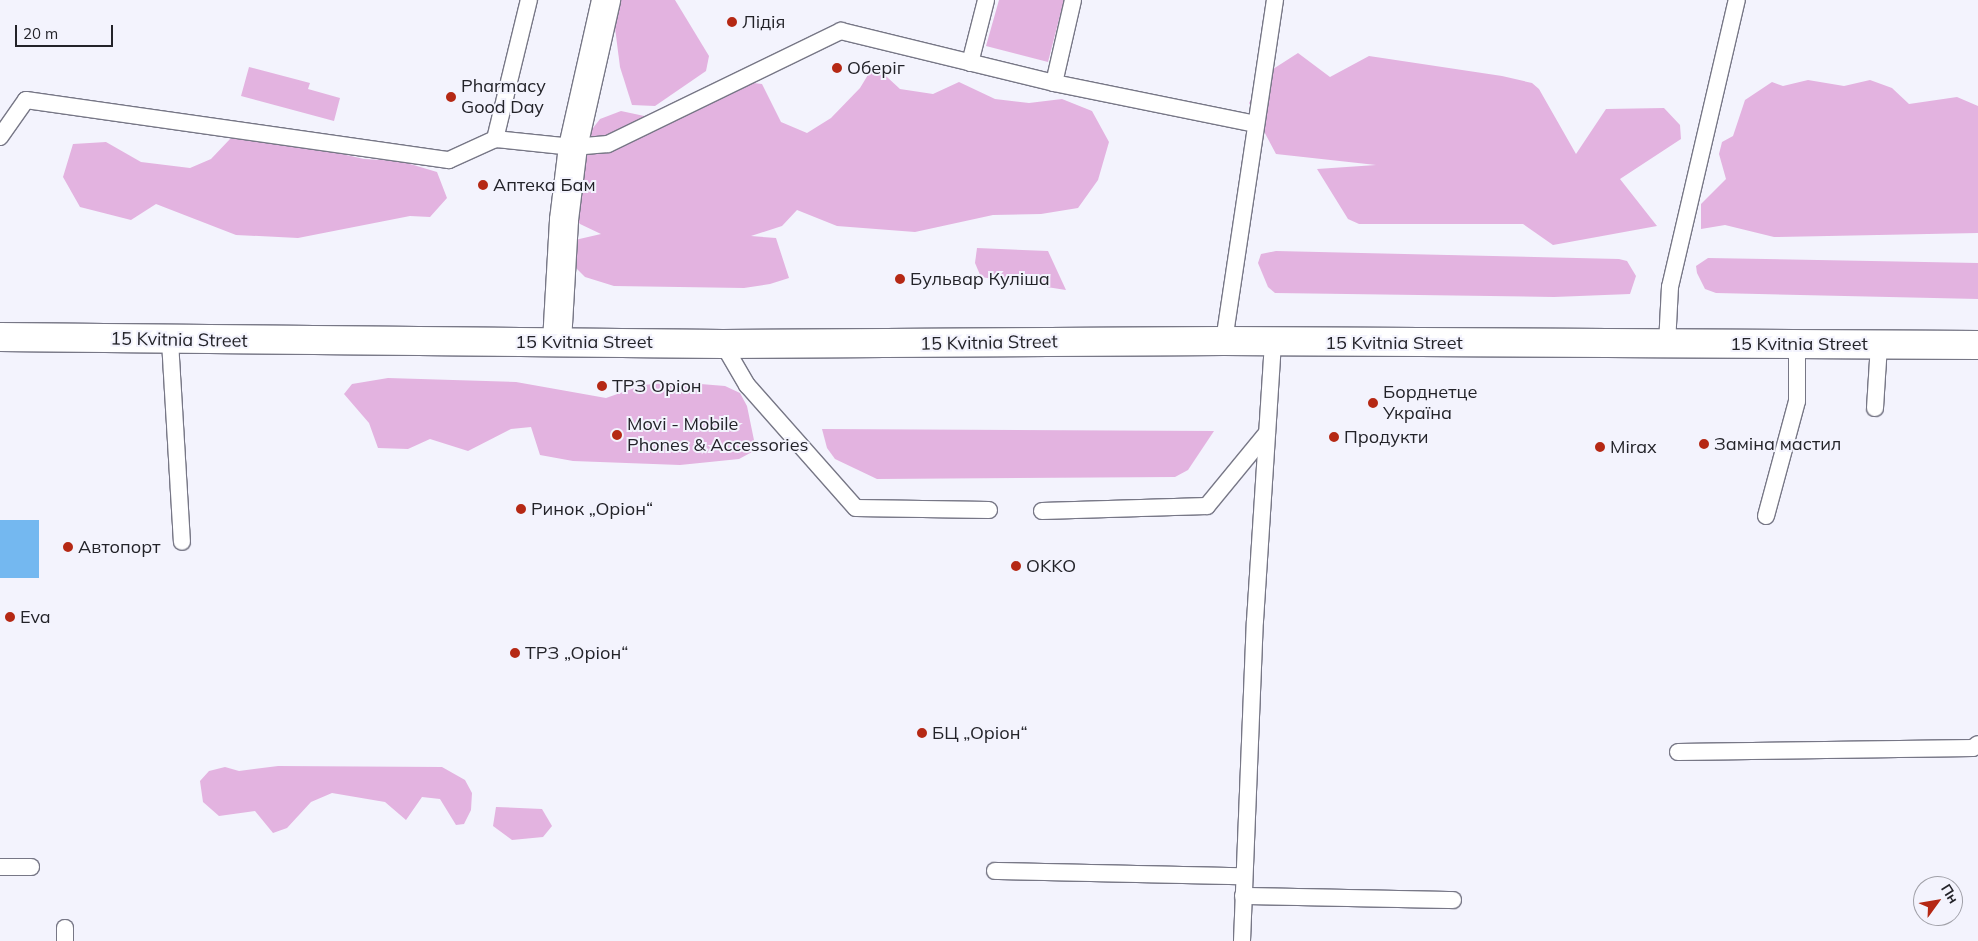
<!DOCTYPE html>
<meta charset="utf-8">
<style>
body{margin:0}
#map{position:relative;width:1978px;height:941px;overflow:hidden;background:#f3f3fd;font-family:Mulish,sans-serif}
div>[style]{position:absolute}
.green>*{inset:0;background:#e3b3e0}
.water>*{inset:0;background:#74b8f0;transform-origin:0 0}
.roads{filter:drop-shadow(1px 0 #777786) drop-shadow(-1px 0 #777786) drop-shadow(0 1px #777786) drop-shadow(0 -1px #777786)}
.lane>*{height:16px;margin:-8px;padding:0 8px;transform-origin:8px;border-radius:8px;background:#fff}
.street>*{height:28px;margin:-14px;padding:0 14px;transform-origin:14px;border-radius:14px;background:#fff}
.highway>*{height:28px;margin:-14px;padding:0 14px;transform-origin:14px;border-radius:14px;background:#fff}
.dots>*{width:14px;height:14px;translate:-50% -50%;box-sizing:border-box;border:2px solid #f3f3fd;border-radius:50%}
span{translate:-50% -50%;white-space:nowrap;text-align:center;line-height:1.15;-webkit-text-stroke:4px #f3f3fd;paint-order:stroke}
.poi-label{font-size:18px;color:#232329}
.left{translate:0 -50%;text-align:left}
.street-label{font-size:18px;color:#232329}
.north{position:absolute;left:1913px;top:876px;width:50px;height:50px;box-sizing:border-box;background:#f3f3fd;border:1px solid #a0a0a8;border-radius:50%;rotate:58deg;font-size:14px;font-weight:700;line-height:20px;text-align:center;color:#232329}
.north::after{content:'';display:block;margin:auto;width:18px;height:22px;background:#b52814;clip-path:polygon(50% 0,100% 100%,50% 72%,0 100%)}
.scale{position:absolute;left:15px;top:25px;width:98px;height:22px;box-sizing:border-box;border:2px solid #232329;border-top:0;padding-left:6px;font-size:15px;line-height:18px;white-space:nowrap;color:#232329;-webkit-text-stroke:4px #f3f3fd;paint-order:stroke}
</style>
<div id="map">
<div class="green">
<i style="clip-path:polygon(620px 0,675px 0,709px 56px,706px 71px,655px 106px,632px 105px,620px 67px,614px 20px)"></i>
<i style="clip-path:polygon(999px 0,1064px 0,1048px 62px,986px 46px)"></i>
<i style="clip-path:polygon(1298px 53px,1330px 77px,1369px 56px,1502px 76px,1532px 83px,1539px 89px,1576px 154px,1606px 109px,1664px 108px,1680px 125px,1681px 139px,1620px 179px,1657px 226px,1553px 245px,1523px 224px,1359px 224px,1348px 219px,1317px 169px,1376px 165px,1276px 154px,1249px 103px,1267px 73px)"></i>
<i style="clip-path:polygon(874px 65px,900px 89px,933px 94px,959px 82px,995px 99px,1029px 103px,1062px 99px,1092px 111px,1109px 142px,1098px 180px,1078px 208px,1041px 214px,993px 215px,915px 232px,837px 226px,797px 210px,782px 226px,751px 236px,776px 238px,789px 278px,770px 284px,744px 288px,614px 286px,585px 277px,569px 261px,575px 240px,601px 234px,580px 224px,563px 204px,572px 155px,600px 119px,621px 111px,663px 120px,737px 81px,762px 84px,781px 122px,807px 133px,831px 118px,860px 88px)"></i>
<i style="clip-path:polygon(249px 67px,310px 83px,308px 89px,340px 98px,334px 121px,241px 96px)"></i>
<i style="clip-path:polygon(1808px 80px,1844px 86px,1870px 80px,1892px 88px,1909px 104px,1957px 97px,1978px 106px,1978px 233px,1774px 237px,1725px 225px,1701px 229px,1701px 204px,1726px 179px,1719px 154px,1722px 142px,1733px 136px,1745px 100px,1772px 82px,1783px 86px)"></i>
<i style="clip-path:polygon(260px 132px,307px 146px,364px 159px,400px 161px,437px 172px,447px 198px,430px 217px,410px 216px,298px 238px,236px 235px,156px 204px,131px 220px,80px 207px,63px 177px,73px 144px,106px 142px,141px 162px,190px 168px,211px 159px,230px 139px)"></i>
<i style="clip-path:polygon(977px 248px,1048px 251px,1066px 290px,981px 277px,975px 263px)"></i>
<i style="clip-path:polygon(1276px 251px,1619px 259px,1627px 261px,1636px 276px,1630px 294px,1554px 297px,1275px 293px,1268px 287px,1258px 263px,1261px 254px)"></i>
<i style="clip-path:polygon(1708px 258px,1978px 263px,1978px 299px,1716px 293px,1705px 289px,1697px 273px,1696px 266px)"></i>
<i style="clip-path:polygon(388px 378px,516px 382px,606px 398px,643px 385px,676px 382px,725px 386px,740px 393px,747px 406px,755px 445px,752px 452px,739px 459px,680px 465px,573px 461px,540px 455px,531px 427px,511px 429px,468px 451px,430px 439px,408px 449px,378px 448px,369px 423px,344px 394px,352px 384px)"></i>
<i style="clip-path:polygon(822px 429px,1214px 431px,1188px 470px,1175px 477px,877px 479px,835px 459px,827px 448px)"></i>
<i style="clip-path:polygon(278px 766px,442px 767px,465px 780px,472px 793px,471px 810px,464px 824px,456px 825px,440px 799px,422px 797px,406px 820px,385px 802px,332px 793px,311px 802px,287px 828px,273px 833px,255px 811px,219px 816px,203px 802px,200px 781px,209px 771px,225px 767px,239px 771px)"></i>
<i style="clip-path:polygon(496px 807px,542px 809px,552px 826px,543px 837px,512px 840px,493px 826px)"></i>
</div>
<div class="water">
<i style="left:0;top:520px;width:39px;height:58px"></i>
</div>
<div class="roads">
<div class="lane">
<i style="left:970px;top:63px;width:65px;rotate:-75.7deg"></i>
<i style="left:1054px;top:83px;width:85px;rotate:-77.1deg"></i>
<i style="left:0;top:137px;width:45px;rotate:-54.9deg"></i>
<i style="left:26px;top:100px;width:427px;rotate:8.1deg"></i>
<i style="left:449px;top:160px;width:51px;rotate:-24.5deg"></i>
<i style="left:495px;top:139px;width:78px;rotate:5.9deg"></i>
<i style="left:573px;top:147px;width:35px;rotate:-5deg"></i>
<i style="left:608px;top:144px;width:259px;rotate:-25.9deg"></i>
<i style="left:841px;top:31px;width:219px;rotate:13.7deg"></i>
<i style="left:1054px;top:83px;width:206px;rotate:11.5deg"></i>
<i style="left:495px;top:139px;width:143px;rotate:-76.3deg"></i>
<i style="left:170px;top:341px;width:201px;rotate:86.6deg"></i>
<i style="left:1224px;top:341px;width:345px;rotate:-81.5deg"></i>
<i style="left:723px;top:344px;width:48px;rotate:59.7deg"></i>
<i style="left:747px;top:385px;width:164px;rotate:48.5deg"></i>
<i style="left:856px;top:508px;width:133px;rotate:0.9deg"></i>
<i style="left:1667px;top:344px;width:57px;rotate:-87deg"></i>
<i style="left:1670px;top:287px;width:295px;rotate:-76.9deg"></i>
<i style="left:1875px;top:408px;width:64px;rotate:-86.4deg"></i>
<i style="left:1042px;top:511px;width:165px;rotate:-1.7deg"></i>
<i style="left:1207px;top:506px;width:94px;rotate:-50.6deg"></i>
<i style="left:1766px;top:516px;width:119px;rotate:-74.9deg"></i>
<i style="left:1797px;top:401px;width:58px;rotate:-90deg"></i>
<i style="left:1678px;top:752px;width:295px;rotate:-0.8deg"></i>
<i style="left:1973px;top:748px;width:6px;rotate:-39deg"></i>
<i style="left:0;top:867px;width:31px"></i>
<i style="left:995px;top:871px;width:249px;rotate:1.2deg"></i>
<i style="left:1243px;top:896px;width:210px;rotate:1.1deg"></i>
<i style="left:65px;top:941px;width:13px;rotate:-90deg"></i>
<i style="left:1242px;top:941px;width:320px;rotate:-87.7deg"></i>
<i style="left:1255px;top:621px;width:279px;rotate:-86.3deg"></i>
</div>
<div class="street">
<i style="left:557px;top:342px;width:122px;rotate:-86.7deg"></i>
<i style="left:564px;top:220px;width:74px;rotate:-83deg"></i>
<i style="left:573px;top:147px;width:151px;rotate:-77.3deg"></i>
</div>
<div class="highway">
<i style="left:0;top:337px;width:723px;rotate:0.55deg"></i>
<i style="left:723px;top:344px;width:501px;rotate:-0.34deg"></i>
<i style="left:1224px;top:341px;width:754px;rotate:0.3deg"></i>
</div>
</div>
<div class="dots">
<i style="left:732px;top:22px;background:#b52814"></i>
<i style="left:837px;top:68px;background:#b52814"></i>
<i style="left:451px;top:97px;background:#b52814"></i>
<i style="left:483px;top:185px;background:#b52814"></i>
<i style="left:900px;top:279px;background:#b52814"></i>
<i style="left:602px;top:386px;background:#b52814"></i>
<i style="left:1373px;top:403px;background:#b52814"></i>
<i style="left:617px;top:435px;background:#b52814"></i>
<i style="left:1334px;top:437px;background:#b52814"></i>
<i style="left:1704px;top:444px;background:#b52814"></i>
<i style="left:1600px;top:447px;background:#b52814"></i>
<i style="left:521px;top:509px;background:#b52814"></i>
<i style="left:68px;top:547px;background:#b52814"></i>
<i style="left:1016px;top:566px;background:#b52814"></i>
<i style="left:10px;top:617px;background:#b52814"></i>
<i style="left:515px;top:653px;background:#b52814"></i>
<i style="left:922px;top:733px;background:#b52814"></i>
</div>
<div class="poi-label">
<span class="left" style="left:742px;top:22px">Лідія</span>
<span class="left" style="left:847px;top:68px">Оберіг</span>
<span class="left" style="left:461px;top:97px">Pharmacy<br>Good Day</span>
<span class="left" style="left:493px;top:185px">Аптека Бам</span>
<span class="left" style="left:910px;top:279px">Бульвар Куліша</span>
<span class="left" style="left:612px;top:386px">ТРЗ Оріон</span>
<span class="left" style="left:1383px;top:403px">Борднетце<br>Україна</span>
<span class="left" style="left:627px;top:435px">Movi - Mobile<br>Phones &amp; Accessories</span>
<span class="left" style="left:1344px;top:437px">Продукти</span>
<span class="left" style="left:1714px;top:444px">Заміна мастил</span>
<span class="left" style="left:1610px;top:447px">Mirax</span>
<span class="left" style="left:531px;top:509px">Ринок „Оріон“</span>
<span class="left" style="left:78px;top:547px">Автопорт</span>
<span class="left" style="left:1026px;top:566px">OKKO</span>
<span class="left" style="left:20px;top:617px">Eva</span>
<span class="left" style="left:525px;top:653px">ТРЗ „Оріон“</span>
<span class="left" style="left:932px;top:733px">БЦ „Оріон“</span>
</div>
<div class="street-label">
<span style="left:179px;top:340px;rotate:1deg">15 Kvitnia Street</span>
<span style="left:584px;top:342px">15 Kvitnia Street</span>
<span style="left:989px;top:343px;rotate:-1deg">15 Kvitnia Street</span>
<span style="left:1394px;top:343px">15 Kvitnia Street</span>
<span style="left:1799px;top:344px">15 Kvitnia Street</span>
</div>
<div class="north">Пн</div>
<div class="scale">20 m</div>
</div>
